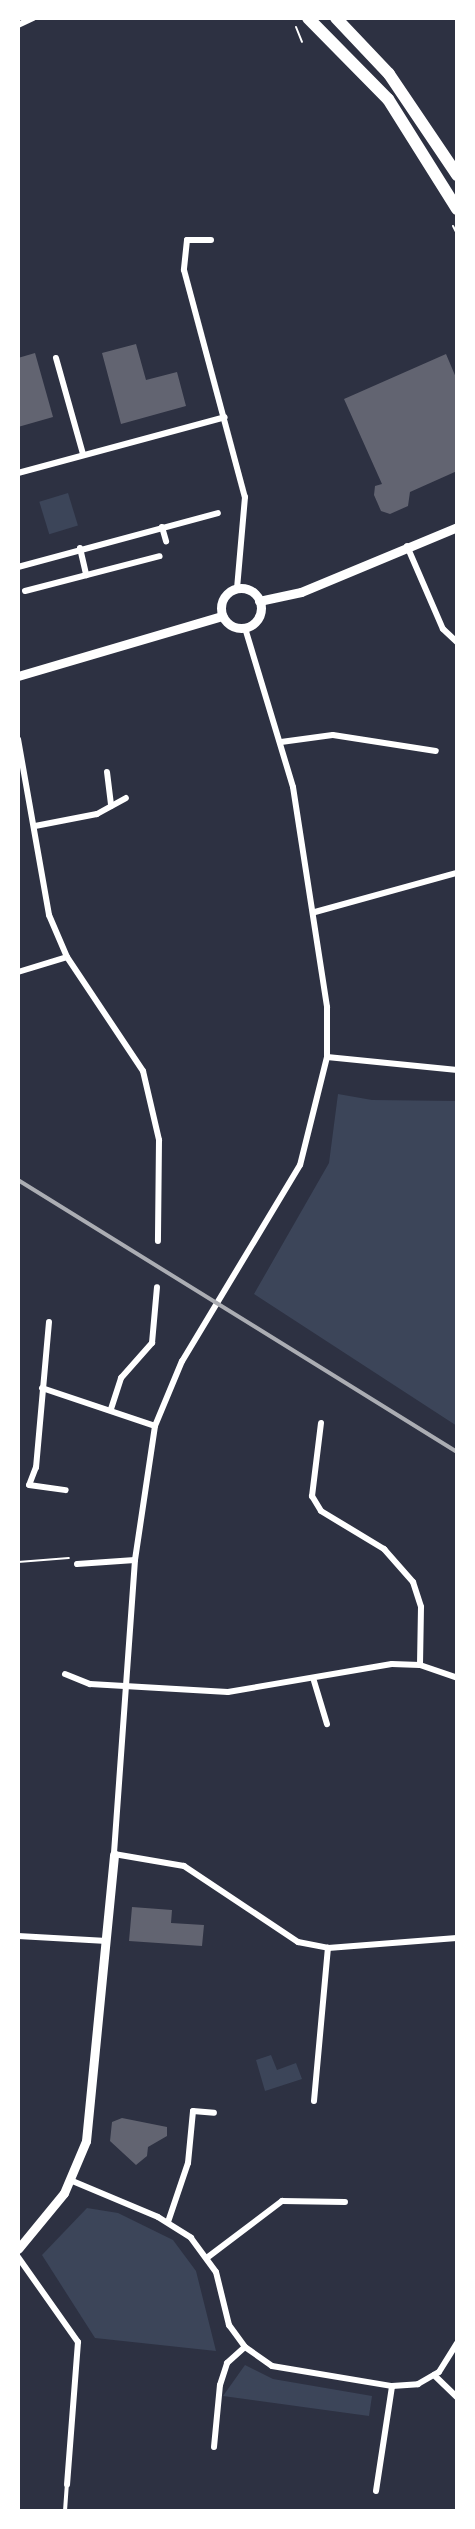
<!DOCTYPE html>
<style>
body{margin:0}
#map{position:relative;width:475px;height:2529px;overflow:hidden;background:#2d3142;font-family:"Golos Text",sans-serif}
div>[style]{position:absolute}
.green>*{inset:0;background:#3c4559;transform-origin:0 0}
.building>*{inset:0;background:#626471}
.path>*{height:2px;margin:-1px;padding:0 1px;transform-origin:1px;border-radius:1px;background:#fff}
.service>*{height:4px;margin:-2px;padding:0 2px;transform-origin:2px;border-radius:2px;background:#fff}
.minor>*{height:6px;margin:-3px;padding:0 3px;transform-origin:3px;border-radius:3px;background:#fff}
.tertiary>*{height:9px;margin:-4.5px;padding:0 4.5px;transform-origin:4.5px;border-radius:4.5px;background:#fff}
.tertiary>.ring{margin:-4.5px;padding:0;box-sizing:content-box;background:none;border:9px solid #fff;border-radius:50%}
.primary>*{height:12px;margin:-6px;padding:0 6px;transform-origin:6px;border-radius:6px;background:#fff}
.rail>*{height:4px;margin:-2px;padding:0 2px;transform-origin:2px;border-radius:2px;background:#abadb3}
span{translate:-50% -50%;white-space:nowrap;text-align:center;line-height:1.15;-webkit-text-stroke:5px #fff;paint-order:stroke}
.frame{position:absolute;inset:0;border:20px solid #fff;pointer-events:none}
</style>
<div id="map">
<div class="green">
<i style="left:68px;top:493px;width:34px;height:30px;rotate:73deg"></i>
<i style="clip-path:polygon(338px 1094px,372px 1100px,457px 1101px,457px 1426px,254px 1294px,329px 1163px)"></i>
<i style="clip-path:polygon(271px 2055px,277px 2070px,296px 2063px,302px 2079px,265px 2091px,256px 2060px)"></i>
<i style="clip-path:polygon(87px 2208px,118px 2213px,173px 2240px,196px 2271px,216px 2351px,95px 2338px,42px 2255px)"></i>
<i style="clip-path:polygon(245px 2365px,273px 2379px,372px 2396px,369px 2416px,223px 2396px)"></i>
</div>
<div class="building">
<i style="clip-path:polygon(136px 344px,146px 380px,177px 372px,186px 406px,121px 424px,102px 353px)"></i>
<i style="clip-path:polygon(35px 353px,53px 417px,18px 427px,18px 358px)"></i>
<i style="clip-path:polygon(446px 354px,457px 380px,457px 471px,410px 492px,408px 506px,390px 514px,381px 511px,374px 495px,375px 486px,382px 484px,344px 399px)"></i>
<i style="clip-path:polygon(132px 1907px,172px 1910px,171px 1923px,204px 1925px,202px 1946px,129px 1941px)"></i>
<i style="clip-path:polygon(122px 2118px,167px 2127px,167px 2136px,148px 2147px,147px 2156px,136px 2165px,110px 2141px,112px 2122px)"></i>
</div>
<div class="path">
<i style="left:296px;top:27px;width:16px;rotate:68deg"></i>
<i style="left:453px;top:226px;width:9px;rotate:63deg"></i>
<i style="left:18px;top:1562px;width:51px;rotate:-4.5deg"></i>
</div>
<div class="service">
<i style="left:65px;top:2511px;width:26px;rotate:-86deg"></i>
</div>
<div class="minor">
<i style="left:18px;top:25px;width:17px;rotate:-25deg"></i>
<i style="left:211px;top:240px;width:24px;rotate:180deg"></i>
<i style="left:187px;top:240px;width:30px;rotate:96deg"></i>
<i style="left:184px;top:270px;width:235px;rotate:75deg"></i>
<i style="left:245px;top:497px;width:92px;rotate:95deg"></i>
<i style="left:56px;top:358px;width:100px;rotate:74.3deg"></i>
<i style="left:18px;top:473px;width:214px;rotate:-15.1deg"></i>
<i style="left:162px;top:527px;width:15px;rotate:74deg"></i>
<i style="left:407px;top:546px;width:90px;rotate:66.6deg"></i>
<i style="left:443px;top:629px;width:19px;rotate:43deg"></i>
<i style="left:80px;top:548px;width:28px;rotate:77deg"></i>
<i style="left:18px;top:567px;width:207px;rotate:-15.1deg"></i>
<i style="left:25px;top:591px;width:139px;rotate:-14.5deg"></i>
<i style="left:245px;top:628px;width:166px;rotate:73.2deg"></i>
<i style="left:293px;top:787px;width:223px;rotate:81.2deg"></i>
<i style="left:327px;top:1007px;width:50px;rotate:90deg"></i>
<i style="left:327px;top:1057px;width:111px;rotate:104deg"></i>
<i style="left:300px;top:1165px;width:229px;rotate:121deg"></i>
<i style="left:182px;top:1361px;width:70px;rotate:112.6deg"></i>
<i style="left:155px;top:1426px;width:135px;rotate:98.5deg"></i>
<i style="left:135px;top:1560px;width:295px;rotate:94.1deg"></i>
<i style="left:114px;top:1854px;width:71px;rotate:9.7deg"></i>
<i style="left:184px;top:1866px;width:137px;rotate:33.7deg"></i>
<i style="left:298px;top:1942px;width:31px;rotate:11deg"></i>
<i style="left:328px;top:1948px;width:129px;rotate:-4.4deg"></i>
<i style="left:18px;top:739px;width:179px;rotate:80deg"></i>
<i style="left:49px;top:915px;width:46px;rotate:66.8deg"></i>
<i style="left:67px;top:957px;width:137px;rotate:56.3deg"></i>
<i style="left:143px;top:1071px;width:71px;rotate:76.9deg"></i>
<i style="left:159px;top:1140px;width:101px;rotate:90.6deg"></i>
<i style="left:281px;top:742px;width:52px;rotate:-7.7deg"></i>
<i style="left:333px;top:735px;width:104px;rotate:8.8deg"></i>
<i style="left:107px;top:772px;width:34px;rotate:83deg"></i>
<i style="left:35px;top:826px;width:63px;rotate:-11deg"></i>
<i style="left:97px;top:814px;width:33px;rotate:-29deg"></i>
<i style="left:315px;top:912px;width:147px;rotate:-15.4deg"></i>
<i style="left:18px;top:972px;width:51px;rotate:-17deg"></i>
<i style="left:327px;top:1057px;width:131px;rotate:5.7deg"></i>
<i style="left:49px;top:1322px;width:146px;rotate:95.1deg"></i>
<i style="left:36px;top:1467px;width:19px;rotate:111deg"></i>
<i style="left:29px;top:1485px;width:37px;rotate:8deg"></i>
<i style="left:42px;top:1388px;width:119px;rotate:18.6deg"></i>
<i style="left:111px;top:1409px;width:33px;rotate:-72deg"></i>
<i style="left:121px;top:1378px;width:47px;rotate:-48.5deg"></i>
<i style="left:152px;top:1343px;width:56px;rotate:-84.9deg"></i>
<i style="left:321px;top:1423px;width:74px;rotate:97deg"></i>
<i style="left:312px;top:1496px;width:17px;rotate:59deg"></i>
<i style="left:321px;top:1511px;width:74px;rotate:31.1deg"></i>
<i style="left:384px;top:1549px;width:44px;rotate:48.7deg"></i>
<i style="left:413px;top:1582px;width:26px;rotate:72deg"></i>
<i style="left:421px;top:1607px;width:58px;rotate:91deg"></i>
<i style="left:77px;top:1564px;width:58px;rotate:-3.9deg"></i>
<i style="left:65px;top:1674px;width:27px;rotate:22deg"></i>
<i style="left:90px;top:1684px;width:138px;rotate:3.3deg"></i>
<i style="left:228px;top:1692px;width:166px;rotate:-9.7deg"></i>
<i style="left:392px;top:1664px;width:28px;rotate:2deg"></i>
<i style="left:420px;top:1665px;width:39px;rotate:19deg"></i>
<i style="left:314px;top:1681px;width:45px;rotate:73.2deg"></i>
<i style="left:18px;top:1936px;width:89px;rotate:3.2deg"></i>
<i style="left:314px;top:2101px;width:154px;rotate:-84.8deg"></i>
<i style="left:70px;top:2180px;width:95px;rotate:22.8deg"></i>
<i style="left:158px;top:2217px;width:39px;rotate:32deg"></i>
<i style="left:191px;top:2238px;width:42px;rotate:53.7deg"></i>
<i style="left:216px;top:2272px;width:55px;rotate:76.2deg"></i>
<i style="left:229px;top:2325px;width:27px;rotate:54deg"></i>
<i style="left:245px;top:2347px;width:33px;rotate:35deg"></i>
<i style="left:272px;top:2366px;width:122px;rotate:9.5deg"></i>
<i style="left:392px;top:2386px;width:26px;rotate:-4deg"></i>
<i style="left:418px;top:2384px;width:24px;rotate:-30deg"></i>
<i style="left:439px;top:2372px;width:34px;rotate:-58deg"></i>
<i style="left:168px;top:2222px;width:62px;rotate:-71.3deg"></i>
<i style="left:188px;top:2163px;width:52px;rotate:-84.5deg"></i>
<i style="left:193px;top:2111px;width:21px;rotate:5deg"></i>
<i style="left:18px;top:2257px;width:104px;rotate:54.8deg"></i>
<i style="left:78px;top:2342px;width:143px;rotate:94.4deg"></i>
<i style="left:208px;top:2257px;width:93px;rotate:-37.1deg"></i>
<i style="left:282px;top:2201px;width:63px;rotate:0.9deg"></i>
<i style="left:434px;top:2375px;width:32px;rotate:44deg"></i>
<i style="left:214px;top:2447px;width:62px;rotate:-84.5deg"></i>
<i style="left:220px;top:2385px;width:23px;rotate:-72deg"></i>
<i style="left:227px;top:2363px;width:24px;rotate:-42deg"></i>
<i style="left:376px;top:2491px;width:106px;rotate:-81.3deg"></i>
</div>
<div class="tertiary">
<i class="ring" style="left:221px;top:588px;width:31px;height:31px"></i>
<i style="left:259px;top:601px;width:43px;rotate:-12.1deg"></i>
<i style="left:301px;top:592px;width:169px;rotate:-22.6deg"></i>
<i style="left:18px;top:676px;width:213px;rotate:-16.4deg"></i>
<i style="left:18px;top:2249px;width:72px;rotate:-50.6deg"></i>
<i style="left:64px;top:2193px;width:56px;rotate:-67.1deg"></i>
<i style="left:86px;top:2141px;width:288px;rotate:-84.4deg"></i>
</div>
<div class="primary">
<i style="left:308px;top:18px;width:114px;rotate:45.4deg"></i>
<i style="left:388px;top:99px;width:130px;rotate:57.9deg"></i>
<i style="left:336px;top:18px;width:77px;rotate:46.6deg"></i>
<i style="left:389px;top:74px;width:122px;rotate:56deg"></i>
</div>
<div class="rail">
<i style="left:18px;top:1180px;width:516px;rotate:31.78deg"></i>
</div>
<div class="frame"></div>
</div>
